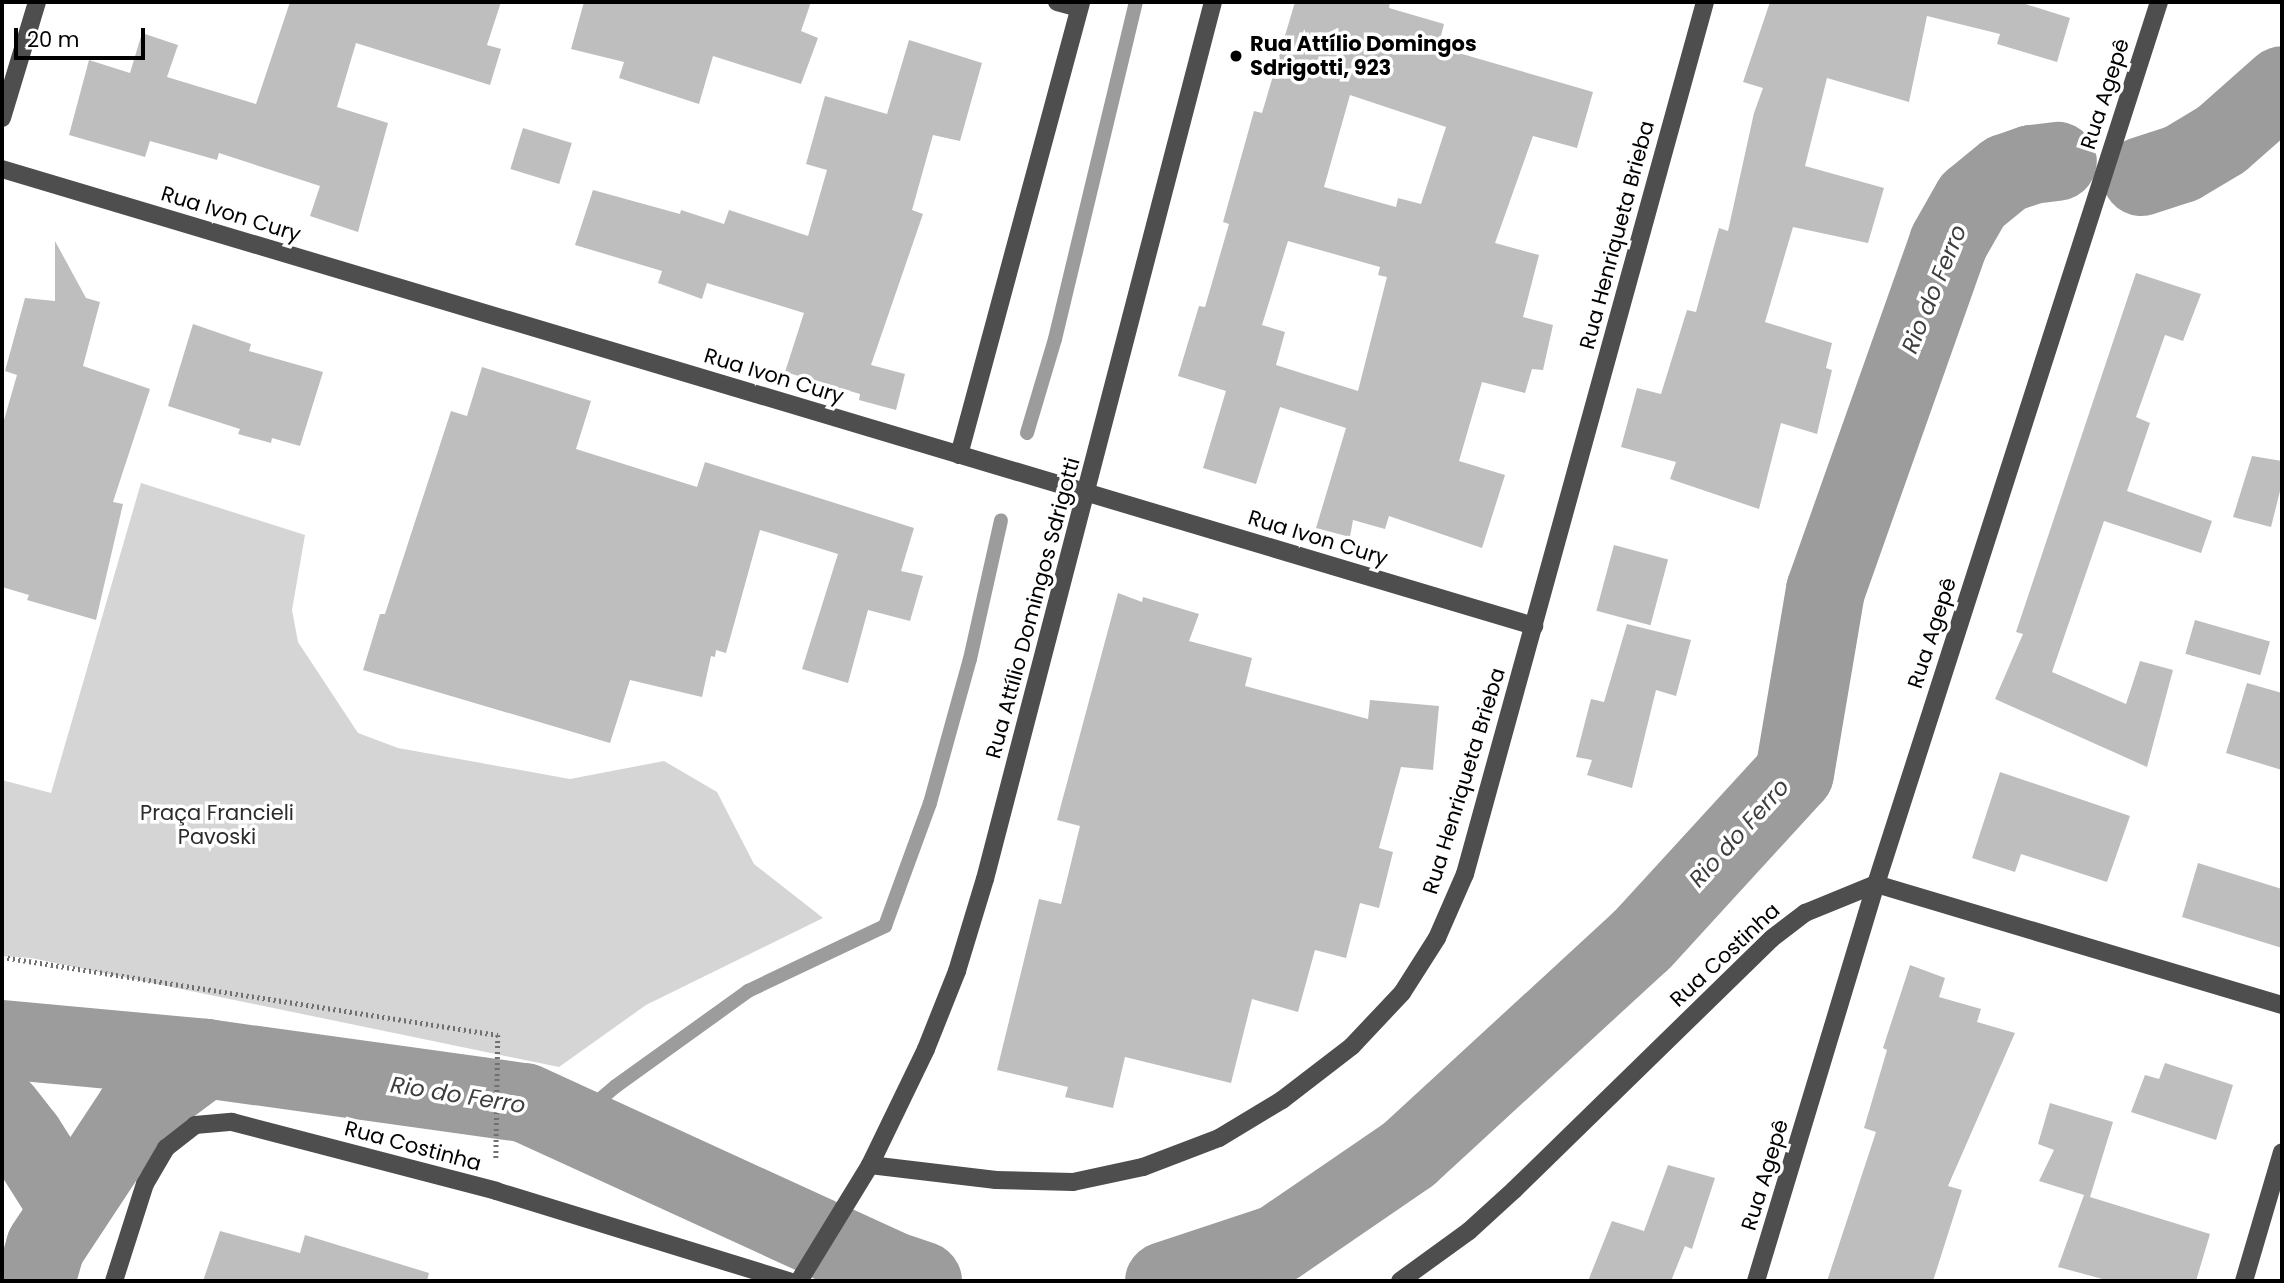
<!DOCTYPE html>
<meta charset="utf-8">
<style>
body{margin:0}
#map{position:relative;width:2284px;height:1283px;overflow:hidden;background:#fff;font-family:Poppins,sans-serif}
div>[style]{position:absolute}
.green>*{inset:0;background:#d5d5d5}
.stream>*{height:14px;margin:-7px;padding:0 7px;transform-origin:7px;border-radius:7px;background:#9c9c9c}
.river>*{height:79px;margin:-39.5px;padding:0 39.5px;transform-origin:39.5px;border-radius:39.5px;background:#9c9c9c}
.building>*{inset:0;background:#bebebe;transform-origin:0 0}
.path>*{height:4.5px;margin-top:-2.25px;transform-origin:0;background:repeating-linear-gradient(90deg,#707070 0 2px,transparent 0 5.5px)}
.minor>*{height:18px;margin:-9px;padding:0 9px;transform-origin:9px;border-radius:9px;background:#4e4e4e}
.dots>*{width:19px;height:19px;translate:-50% -50%;box-sizing:border-box;border:4px solid #fff;border-radius:50%}
span{translate:-50% -50%;white-space:nowrap;text-align:center;line-height:1.15;-webkit-text-stroke:7px #fff;paint-order:stroke}
.poi-label{font-size:21px;color:#000;font-weight:700}
.left{translate:0 -50%;text-align:left}
.street-label{font-size:21px;color:#000}
.park-label{font-size:21px;color:#2c2c2c}
.water-label{font-size:23px;color:#3d3d3d;font-style:italic}
.frame{position:absolute;inset:0;border:4px solid #000;pointer-events:none}
.scale{position:absolute;left:14px;top:28px;width:131px;height:32px;box-sizing:border-box;border:4px solid #000;border-top:0;padding-left:9px;font-size:21px;line-height:24px;white-space:nowrap;color:#000;-webkit-text-stroke:5px #fff;paint-order:stroke}
</style>
<div id="map">
<div class="green">
<i style="clip-path:polygon(141px 483px,305px 535px,292px 610px,298px 642px,358px 733px,398px 748px,570px 779px,664px 761px,717px 792px,754px 864px,823px 918px,646px 1005px,559px 1067px,31px 958px,2px 956px,2px 780px,51px 793px)"></i>
</div>
<div class="stream">
<i style="left:1027px;top:433px;width:98px;rotate:-73.4deg"></i>
<i style="left:1055px;top:339px;width:347px;rotate:-76.5deg"></i>
<i style="left:571px;top:1124px;width:59px;rotate:-40.2deg"></i>
<i style="left:616px;top:1086px;width:163px;rotate:-35.7deg"></i>
<i style="left:748px;top:991px;width:152px;rotate:-25.4deg"></i>
<i style="left:885px;top:926px;width:131px;rotate:-69.9deg"></i>
<i style="left:930px;top:803px;width:149px;rotate:-74.5deg"></i>
<i style="left:970px;top:659px;width:142px;rotate:-77.4deg"></i>
</div>
<div class="river">
<i style="left:2141px;top:176px;width:42px;rotate:-18deg"></i>
<i style="left:2181px;top:163px;width:47px;rotate:-31deg"></i>
<i style="left:2221px;top:139px;width:81px;rotate:-41.5deg"></i>
<i style="left:2px;top:1039px;width:204px;rotate:5.3deg"></i>
<i style="left:205px;top:1058px;width:322px;rotate:7.9deg"></i>
<i style="left:524px;top:1102px;width:400px;rotate:24.6deg"></i>
<i style="left:888px;top:1269px;width:36px;rotate:19deg"></i>
<i style="left:2px;top:1110px;width:36px;rotate:52deg"></i>
<i style="left:24px;top:1138px;width:84px;rotate:57.6deg"></i>
<i style="left:35px;top:1281px;width:36px;rotate:-74deg"></i>
<i style="left:45px;top:1246px;width:162px;rotate:-56.6deg"></i>
<i style="left:134px;top:1111px;width:89px;rotate:-36.7deg"></i>
<i style="left:1164px;top:1281px;width:120px;rotate:-18.4deg"></i>
<i style="left:1278px;top:1243px;width:158px;rotate:-34.4deg"></i>
<i style="left:1408px;top:1154px;width:316px;rotate:-42.6deg"></i>
<i style="left:1641px;top:940px;width:226px;rotate:-47.5deg"></i>
<i style="left:1794px;top:773px;width:186px;rotate:-80.4deg"></i>
<i style="left:1825px;top:590px;width:369px;rotate:-70.5deg"></i>
<i style="left:1948px;top:242px;width:48px;rotate:-60.3deg"></i>
<i style="left:1972px;top:200px;width:43px;rotate:-39.3deg"></i>
<i style="left:2005px;top:173px;width:28px;rotate:-19deg"></i>
<i style="left:2031px;top:164px;width:26px;rotate:-7deg"></i>
</div>
<div class="building">
<i style="clip-path:polygon(290px 2px,501px 2px,487px 45px,501px 49px,490px 85px,356px 43px,337px 107px,388px 123px,358px 232px,310px 216px,320px 186px,219px 153px,217px 160px,150px 141px,145px 157px,69px 135px,89px 60px,130px 73px,142px 33px,178px 45px,167px 77px,256px 104px)"></i>
<i style="clip-path:polygon(584px 2px,811px 2px,801px 31px,818px 38px,801px 84px,713px 56px,699px 104px,619px 78px,624px 62px,571px 49px)"></i>
<i style="clip-path:polygon(evenodd,1295px 2px,1390px 2px,1389px 8px,1444px 24px,1438px 47px,1593px 92px,1577px 148px,1533px 136px,1495px 243px,1539px 255px,1523px 317px,1553px 325px,1543px 370px,1532px 369px,1525px 393px,1482px 382px,1459px 461px,1505px 475px,1482px 548px,1389px 516px,1385px 529px,1353px 520px,1350px 537px,1316px 528px,1346px 428px,1280px 407px,1256px 484px,1203px 468px,1226px 391px,1178px 376px,1199px 306px,1205px 307px,1229px 224px,1223px 222px,1254px 111px,1262px 113px,1295px 2px,1350px 95px,1446px 127px,1421px 204px,1398px 198px,1396px 207px,1324px 187px,1350px 95px,1295px 2px,1288px 241px,1380px 267px,1378px 275px,1387px 277px,1358px 391px,1276px 365px,1285px 332px,1262px 325px,1288px 241px)"></i>
<i style="clip-path:polygon(1770px 2px,2019px 2px,2070px 18px,2057px 62px,1997px 44px,2000px 34px,1927px 16px,1909px 102px,1827px 78px,1805px 166px,1884px 188px,1868px 243px,1793px 227px,1765px 322px,1832px 343px,1826px 368px,1832px 370px,1817px 434px,1781px 423px,1759px 509px,1670px 479px,1676px 462px,1621px 447px,1637px 388px,1661px 394px,1687px 310px,1696px 312px,1719px 228px,1728px 231px,1754px 113px,1763px 88px,1743px 82px)"></i>
<i style="clip-path:polygon(909px 40px,982px 63px,960px 141px,933px 135px,912px 210px,923px 214px,871px 365px,905px 374px,896px 410px,859px 400px,860px 394px,785px 372px,804px 313px,707px 283px,702px 299px,658px 283px,662px 271px,575px 245px,593px 190px,680px 214px,681px 210px,724px 224px,729px 210px,808px 236px,827px 170px,806px 164px,825px 96px,887px 114px)"></i>
<i style="left:523px;top:128px;width:51px;height:43px;rotate:17deg"></i>
<i style="clip-path:polygon(55px 241px,86px 298px,100px 302px,83px 366px,150px 389px,113px 502px,123px 504px,96px 620px,27px 600px,29px 595px,2px 587px,2px 427px,17px 375px,5px 371px,25px 298px,55px 301px)"></i>
<i style="clip-path:polygon(2136px 273px,2201px 294px,2183px 341px,2165px 335px,2136px 417px,2150px 423px,2127px 491px,2212px 521px,2201px 553px,2104px 521px,2052px 672px,2126px 704px,2140px 661px,2173px 670px,2147px 767px,1995px 699px,2023px 634px,2016px 632px)"></i>
<i style="clip-path:polygon(193px 324px,251px 344px,249px 351px,323px 372px,300px 446px,272px 438px,271px 443px,238px 434px,240px 429px,168px 406px)"></i>
<i style="clip-path:polygon(482px 367px,591px 401px,576px 449px,697px 487px,705px 462px,914px 528px,901px 571px,923px 576px,910px 621px,868px 610px,848px 683px,802px 669px,838px 554px,760px 530px,726px 653px,716px 650px,715px 657px,711px 656px,702px 697px,630px 680px,610px 743px,363px 670px,380px 614px,385px 614px,451px 411px,467px 416px)"></i>
<i style="clip-path:polygon(2252px 456px,2282px 461px,2282px 483px,2271px 527px,2233px 517px)"></i>
<i style="left:1614px;top:545px;width:56px;height:68px;rotate:15deg"></i>
<i style="clip-path:polygon(1118px 593px,1142px 602px,1143px 597px,1199px 614px,1189px 641px,1252px 658px,1245px 686px,1368px 719px,1370px 700px,1439px 706px,1433px 770px,1401px 767px,1379px 848px,1393px 852px,1379px 908px,1360px 903px,1346px 958px,1315px 950px,1298px 1012px,1252px 999px,1231px 1083px,1125px 1057px,1113px 1108px,1065px 1097px,1068px 1087px,997px 1070px,1039px 899px,1061px 904px,1080px 826px,1057px 820px)"></i>
<i style="left:2195px;top:620px;width:78px;height:35px;rotate:16deg"></i>
<i style="clip-path:polygon(1627px 624px,1691px 640px,1676px 696px,1656px 690px,1632px 788px,1587px 775px,1592px 760px,1576px 757px,1591px 699px,1604px 702px)"></i>
<i style="clip-path:polygon(2247px 683px,2282px 693px,2282px 770px,2226px 753px)"></i>
<i style="clip-path:polygon(2000px 772px,2130px 816px,2107px 882px,2021px 854px,2015px 872px,1972px 858px)"></i>
<i style="clip-path:polygon(2198px 863px,2282px 889px,2282px 948px,2182px 917px)"></i>
<i style="clip-path:polygon(1910px 965px,1945px 978px,1939px 997px,1981px 1009px,1977px 1022px,2015px 1033px,1948px 1186px,1962px 1190px,1933px 1281px,1827px 1281px,1876px 1132px,1864px 1128px,1887px 1050px,1883px 1048px)"></i>
<i style="clip-path:polygon(2165px 1063px,2233px 1085px,2216px 1140px,2131px 1112px,2145px 1075px,2159px 1079px)"></i>
<i style="clip-path:polygon(2050px 1103px,2113px 1122px,2090px 1197px,2210px 1234px,2196px 1281px,2110px 1281px,2058px 1267px,2084px 1195px,2039px 1181px,2054px 1150px,2038px 1144px)"></i>
<i style="clip-path:polygon(1668px 1165px,1715px 1178px,1692px 1249px,1685px 1246px,1671px 1281px,1588px 1281px,1612px 1221px,1644px 1231px)"></i>
<i style="clip-path:polygon(220px 1231px,300px 1253px,305px 1235px,429px 1273px,427px 1281px,203px 1281px)"></i>
</div>
<div class="path">
<i style="left:2px;top:957px;width:502px;rotate:8.94deg"></i>
<i style="left:498px;top:1035px;width:124px;rotate:90.9deg"></i>
</div>
<div class="minor">
<i style="left:1057px;top:2px;width:23px;rotate:15deg"></i>
<i style="left:2px;top:118px;width:121px;rotate:-73.2deg"></i>
<i style="left:2px;top:169px;width:1599px;rotate:16.61deg"></i>
<i style="left:959px;top:455px;width:469px;rotate:-74.9deg"></i>
<i style="left:870px;top:1165px;width:127px;rotate:6.8deg"></i>
<i style="left:996px;top:1180px;width:77px;rotate:1.5deg"></i>
<i style="left:1073px;top:1182px;width:72px;rotate:-12.1deg"></i>
<i style="left:1143px;top:1167px;width:81px;rotate:-20.9deg"></i>
<i style="left:1219px;top:1138px;width:74px;rotate:-31.1deg"></i>
<i style="left:1282px;top:1100px;width:88px;rotate:-37.6deg"></i>
<i style="left:1352px;top:1046px;width:73px;rotate:-46.7deg"></i>
<i style="left:1402px;top:993px;width:65px;rotate:-57.5deg"></i>
<i style="left:1437px;top:938px;width:70px;rotate:-66.4deg"></i>
<i style="left:1465px;top:874px;width:904px;rotate:-74.61deg"></i>
<i style="left:114px;top:1281px;width:102px;rotate:-72.3deg"></i>
<i style="left:145px;top:1184px;width:42px;rotate:-59.7deg"></i>
<i style="left:166px;top:1148px;width:37px;rotate:-38deg"></i>
<i style="left:195px;top:1125px;width:37px;rotate:-5deg"></i>
<i style="left:232px;top:1122px;width:273px;rotate:14.6deg"></i>
<i style="left:496px;top:1191px;width:307px;rotate:17.1deg"></i>
<i style="left:799px;top:1281px;width:136px;rotate:-58.5deg"></i>
<i style="left:870px;top:1165px;width:129px;rotate:-64.2deg"></i>
<i style="left:926px;top:1049px;width:84px;rotate:-68.3deg"></i>
<i style="left:957px;top:971px;width:96px;rotate:-73.1deg"></i>
<i style="left:985px;top:879px;width:906px;rotate:-75.43deg"></i>
<i style="left:1400px;top:1281px;width:85px;rotate:-35.9deg"></i>
<i style="left:1469px;top:1231px;width:61px;rotate:-42.3deg"></i>
<i style="left:1514px;top:1190px;width:359px;rotate:-44.3deg"></i>
<i style="left:1771px;top:939px;width:43px;rotate:-37.4deg"></i>
<i style="left:1805px;top:913px;width:77px;rotate:-22.2deg"></i>
<i style="left:1876px;top:884px;width:424px;rotate:16.6deg"></i>
<i style="left:1756px;top:1281px;width:415px;rotate:-73.2deg"></i>
<i style="left:1876px;top:884px;width:926px;rotate:-72.21deg"></i>
<i style="left:2244px;top:1281px;width:134px;rotate:-73.6deg"></i>
</div>
<div class="dots">
<i style="left:1236px;top:56px;background:#000"></i>
</div>
<div class="poi-label">
<span class="left" style="left:1250px;top:56px">Rua Attílio Domingos<br>Sdrigotti, 923</span>
</div>
<div class="street-label">
<span style="left:2105px;top:94px;rotate:-72deg">Rua Agepê</span>
<span style="left:231px;top:214px;rotate:17deg">Rua Ivon Cury</span>
<span style="left:1617px;top:235px;rotate:-75deg">Rua Henriqueta Brieba</span>
<span style="left:774px;top:376px;rotate:17deg">Rua Ivon Cury</span>
<span style="left:1318px;top:538px;rotate:17deg">Rua Ivon Cury</span>
<span style="left:1033px;top:608px;rotate:-75deg">Rua Attílio Domingos Sdrigotti</span>
<span style="left:1932px;top:633px;rotate:-72deg">Rua Agepê</span>
<span style="left:1464px;top:781px;rotate:-73deg">Rua Henriqueta Brieba</span>
<span style="left:1725px;top:955px;rotate:-43deg">Rua Costinha</span>
<span style="left:413px;top:1146px;rotate:15deg">Rua Costinha</span>
<span style="left:1765px;top:1175px;rotate:-73deg">Rua Agepê</span>
</div>
<div class="park-label">
<span style="left:217px;top:825px">Praça Francieli<br>Pavoski</span>
</div>
<div class="water-label">
<span style="left:1934px;top:289px;rotate:-68deg">Rio do Ferro</span>
<span style="left:1739px;top:833px;rotate:-48deg">Rio do Ferro</span>
<span style="left:458px;top:1095px;rotate:9deg">Rio do Ferro</span>
</div>
<div class="frame"></div>
<div class="scale">20 m</div>
</div>
